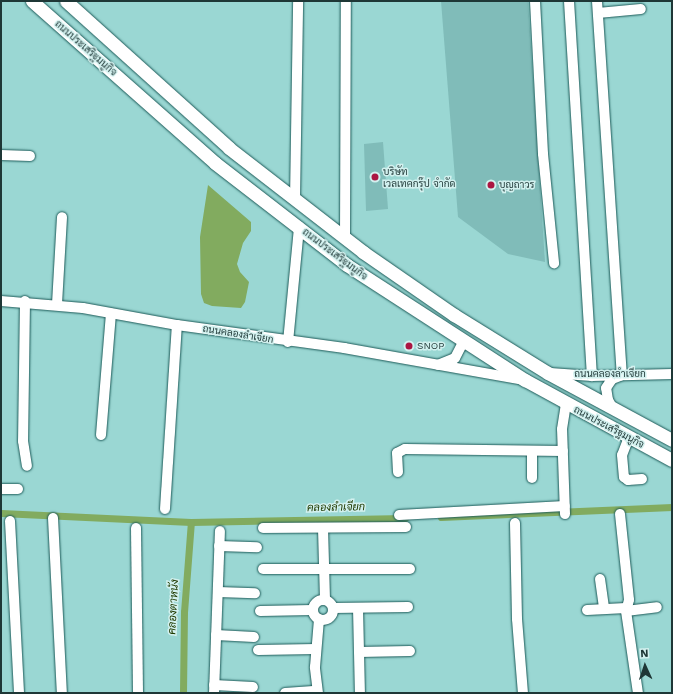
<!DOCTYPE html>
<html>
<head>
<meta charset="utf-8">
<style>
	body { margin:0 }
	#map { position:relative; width:673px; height:694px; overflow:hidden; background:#9ad7d3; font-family:"Work Sans",Sarabun,sans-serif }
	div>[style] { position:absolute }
	.water>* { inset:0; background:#82ab5f }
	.canal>* { height:7px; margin:-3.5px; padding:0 3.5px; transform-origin:3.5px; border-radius:3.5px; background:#82ab5f }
	.building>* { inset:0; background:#80bcb9 }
	.roads { filter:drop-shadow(0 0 1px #1c5a58) drop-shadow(0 0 1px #1c5a58) }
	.minor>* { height:10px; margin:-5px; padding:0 5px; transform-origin:5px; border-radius:5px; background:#fff }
	.minor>.ring { margin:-5px; padding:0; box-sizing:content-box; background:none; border:10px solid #fff; border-radius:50% }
	.major>* { height:13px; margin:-6.5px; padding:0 6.5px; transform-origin:6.5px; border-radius:6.5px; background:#fff }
	.dots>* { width:11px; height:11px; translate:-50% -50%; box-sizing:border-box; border:2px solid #d3f1ef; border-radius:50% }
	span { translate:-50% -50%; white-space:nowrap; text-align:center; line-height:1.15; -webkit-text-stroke:3px #d3f1ef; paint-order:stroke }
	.street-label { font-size:10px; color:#1e3736 }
	.poi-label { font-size:10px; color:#1e3736 }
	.left { translate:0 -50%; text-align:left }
	.water-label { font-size:11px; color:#213b02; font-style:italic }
	.frame { position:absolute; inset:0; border:2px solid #1e3736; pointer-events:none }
	.north { position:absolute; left:625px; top:646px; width:40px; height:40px; -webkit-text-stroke:3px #d3f1ef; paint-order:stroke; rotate:357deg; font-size:11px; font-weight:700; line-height:16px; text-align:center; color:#1e3736 }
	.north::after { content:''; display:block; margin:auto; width:14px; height:18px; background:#1e3736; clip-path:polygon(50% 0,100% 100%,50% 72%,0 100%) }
</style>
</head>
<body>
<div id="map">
	<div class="water">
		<i style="clip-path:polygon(208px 185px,251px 222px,251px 231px,243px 243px,237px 264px,240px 272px,249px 282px,245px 302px,241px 308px,212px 306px,204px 303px,201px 294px,200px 237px)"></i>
	</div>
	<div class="canal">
		<i style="left:1px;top:513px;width:190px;rotate:2.7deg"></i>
		<i style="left:191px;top:522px;width:214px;rotate:-1.1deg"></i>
		<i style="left:441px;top:517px;width:231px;rotate:-2.5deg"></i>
		<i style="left:183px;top:693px;width:81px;rotate:-89.3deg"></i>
		<i style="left:184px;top:612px;width:90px;rotate:-85.6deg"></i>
	</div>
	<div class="building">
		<i style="clip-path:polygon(441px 1px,528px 1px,545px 262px,508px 254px,458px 217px)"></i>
		<i style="clip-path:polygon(383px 142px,388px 209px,366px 211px,364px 144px)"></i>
	</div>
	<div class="roads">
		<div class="minor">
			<i style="left:535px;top:1px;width:153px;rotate:87deg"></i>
			<i style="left:543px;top:154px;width:110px;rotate:84.2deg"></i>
			<i style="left:569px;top:1px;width:376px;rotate:86.5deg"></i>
			<i style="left:597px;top:1px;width:375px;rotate:86.2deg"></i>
			<i style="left:598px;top:13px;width:43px;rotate:-5.3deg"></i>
			<i style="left:1px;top:155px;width:29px;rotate:2deg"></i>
			<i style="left:295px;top:200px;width:199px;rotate:-89.1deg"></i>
			<i style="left:345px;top:239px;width:238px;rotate:-89.8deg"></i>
			<i style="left:1px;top:301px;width:82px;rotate:4.9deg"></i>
			<i style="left:83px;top:308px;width:96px;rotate:10.3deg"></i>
			<i style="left:177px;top:325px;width:169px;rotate:7.8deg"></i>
			<i style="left:344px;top:348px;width:182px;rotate:10.1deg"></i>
			<i style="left:25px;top:301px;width:140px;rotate:90.8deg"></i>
			<i style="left:23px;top:441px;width:25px;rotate:81deg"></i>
			<i style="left:57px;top:304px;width:87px;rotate:-86.7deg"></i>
			<i style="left:288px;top:342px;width:116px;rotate:-84.5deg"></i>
			<i style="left:438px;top:365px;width:18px;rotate:-22deg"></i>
			<i style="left:455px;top:358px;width:18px;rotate:-63deg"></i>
			<i style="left:550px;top:373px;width:42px;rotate:4.1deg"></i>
			<i style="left:592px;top:376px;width:80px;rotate:-1.4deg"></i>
			<i style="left:613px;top:409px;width:10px;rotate:-119deg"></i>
			<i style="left:608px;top:400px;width:12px;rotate:-99deg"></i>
			<i style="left:606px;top:388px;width:11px;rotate:-56deg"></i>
			<i style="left:612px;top:379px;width:9px;rotate:-21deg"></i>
			<i style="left:101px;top:435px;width:122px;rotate:-85.3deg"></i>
			<i style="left:629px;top:437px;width:19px;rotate:111deg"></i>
			<i style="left:622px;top:455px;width:22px;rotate:85deg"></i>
			<i style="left:624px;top:477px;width:5px;rotate:37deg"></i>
			<i style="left:628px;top:480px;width:14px;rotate:-4deg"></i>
			<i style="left:398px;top:472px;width:19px;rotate:-93deg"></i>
			<i style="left:397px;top:453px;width:9px;rotate:-27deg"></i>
			<i style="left:405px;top:449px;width:158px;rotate:0.7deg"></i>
			<i style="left:532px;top:478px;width:26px;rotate:-90deg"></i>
			<i style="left:1px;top:489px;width:17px"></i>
			<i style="left:165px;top:509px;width:184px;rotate:-86.3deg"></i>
			<i style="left:565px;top:514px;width:85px;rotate:-92deg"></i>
			<i style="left:562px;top:429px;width:25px;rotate:-81deg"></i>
			<i style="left:620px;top:514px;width:86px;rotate:84deg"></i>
			<i style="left:629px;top:600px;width:11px;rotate:105deg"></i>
			<i style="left:626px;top:611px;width:83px;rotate:81.7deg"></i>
			<i style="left:399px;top:515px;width:166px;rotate:-3.1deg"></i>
			<i style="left:53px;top:518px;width:175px;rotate:87.1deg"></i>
			<i style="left:10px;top:521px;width:172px;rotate:87deg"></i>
			<i style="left:515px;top:523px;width:96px;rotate:88.8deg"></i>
			<i style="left:517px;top:619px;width:74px;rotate:85.4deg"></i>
			<i style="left:136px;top:528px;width:165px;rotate:89.3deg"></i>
			<i style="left:263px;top:528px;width:143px;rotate:-0.4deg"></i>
			<i style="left:323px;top:528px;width:72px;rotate:88.4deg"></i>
			<i style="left:219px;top:546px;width:38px;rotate:2deg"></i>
			<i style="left:263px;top:569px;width:147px"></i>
			<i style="left:600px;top:579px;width:30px;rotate:82deg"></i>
			<i style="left:218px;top:592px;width:37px;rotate:2deg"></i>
			<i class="ring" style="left:313px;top:600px;width:10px;height:10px"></i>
			<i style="left:333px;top:608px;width:75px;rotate:-0.8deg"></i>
			<i style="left:358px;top:608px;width:85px;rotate:88.7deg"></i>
			<i style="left:587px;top:610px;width:39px;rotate:-3deg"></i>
			<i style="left:260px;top:611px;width:53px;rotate:-1.1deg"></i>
			<i style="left:626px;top:611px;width:31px;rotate:-7deg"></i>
			<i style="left:216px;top:635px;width:38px;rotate:3deg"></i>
			<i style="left:258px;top:650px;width:58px;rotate:-1deg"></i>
			<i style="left:359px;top:652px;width:51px;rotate:-1.1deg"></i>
			<i style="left:214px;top:685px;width:39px;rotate:3deg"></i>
			<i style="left:214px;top:693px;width:162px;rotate:-87.9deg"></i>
			<i style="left:285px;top:693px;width:32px;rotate:-4deg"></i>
			<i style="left:318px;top:693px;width:26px;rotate:-97deg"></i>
			<i style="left:315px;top:667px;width:48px;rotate:-85.2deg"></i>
		</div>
		<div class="major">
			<i style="left:32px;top:1px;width:244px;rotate:41.5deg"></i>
			<i style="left:215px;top:163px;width:167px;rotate:37.7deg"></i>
			<i style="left:347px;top:265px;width:212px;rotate:32.9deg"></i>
			<i style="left:525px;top:380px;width:167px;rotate:28.6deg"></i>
			<i style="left:66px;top:1px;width:219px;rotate:42deg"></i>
			<i style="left:229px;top:148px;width:170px;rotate:37.8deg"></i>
			<i style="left:363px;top:252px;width:111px;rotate:34.7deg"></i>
			<i style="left:454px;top:315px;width:110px;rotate:31.7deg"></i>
			<i style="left:548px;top:373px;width:141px;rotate:28.4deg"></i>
		</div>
	</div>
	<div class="dots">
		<i style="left:375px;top:177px;background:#ab1642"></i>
		<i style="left:491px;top:185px;background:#ab1642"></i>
		<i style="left:409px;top:346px;background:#ab1642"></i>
	</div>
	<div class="street-label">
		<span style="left:86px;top:48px;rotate:41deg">ถนนประเสริฐมนูกิจ</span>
		<span style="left:335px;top:254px;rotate:37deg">ถนนประเสริฐมนูกิจ</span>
		<span style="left:238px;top:334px;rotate:9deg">ถนนคลองลำเจียก</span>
		<span style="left:610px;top:374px">ถนนคลองลำเจียก</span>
		<span style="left:609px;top:427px;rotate:28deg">ถนนประเสริฐมนูกิจ</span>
	</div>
	<div class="poi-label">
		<span class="left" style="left:383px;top:177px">บริษัท<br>เวลเทคกรุ๊ป จำกัด</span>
		<span class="left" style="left:499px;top:185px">บุญถาวร</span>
		<span class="left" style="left:417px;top:346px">SNOP</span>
	</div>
	<div class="water-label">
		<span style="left:336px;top:508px;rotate:-1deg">คลองลำเจียก</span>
		<span style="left:174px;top:607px;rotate:-87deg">คลองตาหนัง</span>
	</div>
	<div class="frame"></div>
	<div class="north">N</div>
</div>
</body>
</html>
